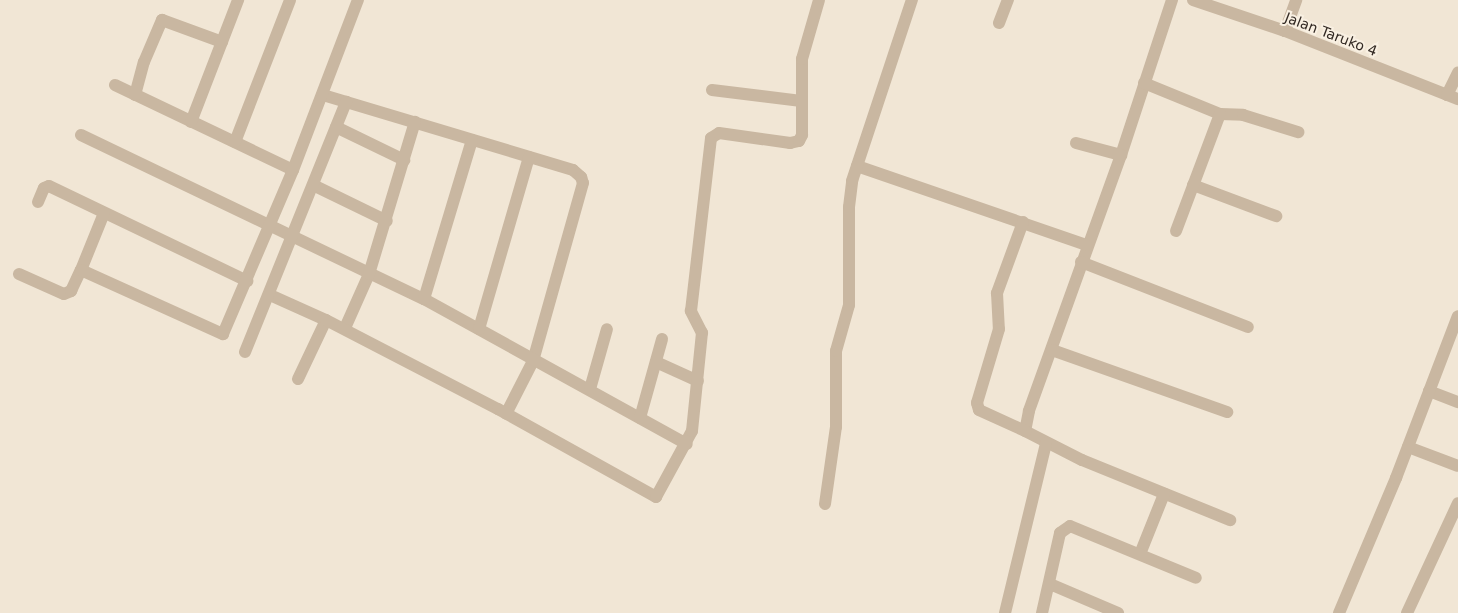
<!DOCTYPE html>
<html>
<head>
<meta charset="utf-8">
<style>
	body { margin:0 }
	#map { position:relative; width:1458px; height:613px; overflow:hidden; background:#f1e6d5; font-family:"DejaVu Sans",sans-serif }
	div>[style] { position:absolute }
	.minor>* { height:12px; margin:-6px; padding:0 6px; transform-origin:6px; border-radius:6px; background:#c9b7a1 }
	span { translate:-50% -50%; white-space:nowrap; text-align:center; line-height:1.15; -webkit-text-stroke:4px #f9f0e2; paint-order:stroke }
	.street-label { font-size:14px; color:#332a24 }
</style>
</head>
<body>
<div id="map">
	<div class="minor">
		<i style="left:1172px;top:0;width:163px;rotate:108.2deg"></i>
		<i style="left:1121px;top:155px;width:272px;rotate:109.8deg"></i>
		<i style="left:1029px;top:411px;width:20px;rotate:101deg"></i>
		<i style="left:1025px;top:431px;width:64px;rotate:27deg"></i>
		<i style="left:1082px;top:460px;width:160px;rotate:22.1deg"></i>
		<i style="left:1193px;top:0;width:97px;rotate:18.6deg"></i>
		<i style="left:1285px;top:31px;width:186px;rotate:21.5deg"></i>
		<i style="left:999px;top:23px;width:25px;rotate:-69deg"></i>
		<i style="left:1285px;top:31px;width:33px;rotate:-70deg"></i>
		<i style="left:1144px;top:83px;width:82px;rotate:22.2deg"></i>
		<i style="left:1220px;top:114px;width:23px;rotate:2deg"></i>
		<i style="left:1243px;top:115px;width:58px;rotate:17.2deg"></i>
		<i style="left:115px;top:85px;width:197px;rotate:25.5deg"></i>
		<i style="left:712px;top:90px;width:90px;rotate:7deg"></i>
		<i style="left:135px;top:95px;width:34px;rotate:-75deg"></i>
		<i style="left:144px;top:62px;width:46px;rotate:-66.8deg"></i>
		<i style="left:162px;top:20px;width:64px;rotate:20.1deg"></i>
		<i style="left:323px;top:95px;width:261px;rotate:16.7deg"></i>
		<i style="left:573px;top:170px;width:11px;rotate:41deg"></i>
		<i style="left:581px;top:177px;width:6px;rotate:72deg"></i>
		<i style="left:583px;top:183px;width:185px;rotate:105.7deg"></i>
		<i style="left:533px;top:361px;width:59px;rotate:117deg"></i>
		<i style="left:1447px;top:95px;width:25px;rotate:-64deg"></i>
		<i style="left:191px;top:122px;width:131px;rotate:-68.9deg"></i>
		<i style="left:336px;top:127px;width:76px;rotate:25.9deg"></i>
		<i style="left:81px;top:135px;width:380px;rotate:25.6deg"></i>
		<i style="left:424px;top:299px;width:300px;rotate:28.9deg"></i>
		<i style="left:235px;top:142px;width:152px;rotate:-68.8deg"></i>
		<i style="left:1076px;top:143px;width:47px;rotate:14.9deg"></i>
		<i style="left:857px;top:166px;width:243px;rotate:19deg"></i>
		<i style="left:313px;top:185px;width:82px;rotate:25.9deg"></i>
		<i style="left:1193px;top:185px;width:89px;rotate:20.5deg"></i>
		<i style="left:38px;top:202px;width:15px;rotate:-67deg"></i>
		<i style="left:44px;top:188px;width:5px;rotate:-22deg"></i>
		<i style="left:49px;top:186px;width:220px;rotate:25.6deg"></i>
		<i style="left:1023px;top:222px;width:76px;rotate:110.1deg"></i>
		<i style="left:997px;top:293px;width:36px;rotate:87deg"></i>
		<i style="left:999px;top:329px;width:77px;rotate:106.6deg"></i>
		<i style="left:977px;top:403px;width:7px;rotate:74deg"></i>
		<i style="left:979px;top:410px;width:51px;rotate:24.5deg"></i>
		<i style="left:1176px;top:231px;width:125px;rotate:-69.4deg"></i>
		<i style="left:1081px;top:262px;width:179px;rotate:21.3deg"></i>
		<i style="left:81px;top:270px;width:61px;rotate:-68deg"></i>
		<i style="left:19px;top:274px;width:49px;rotate:24deg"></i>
		<i style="left:64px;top:294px;width:8px;rotate:-23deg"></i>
		<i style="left:71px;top:291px;width:23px;rotate:-65deg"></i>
		<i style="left:81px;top:270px;width:156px;rotate:24.3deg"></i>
		<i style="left:223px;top:334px;width:178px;rotate:-66.9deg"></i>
		<i style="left:293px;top:170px;width:182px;rotate:-69.1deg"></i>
		<i style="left:270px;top:295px;width:61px;rotate:24.1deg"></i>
		<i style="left:424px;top:299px;width:166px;rotate:-73.2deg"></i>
		<i style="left:345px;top:328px;width:59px;rotate:-66deg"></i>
		<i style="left:369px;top:274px;width:159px;rotate:-73.2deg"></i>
		<i style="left:479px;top:329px;width:179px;rotate:-73.8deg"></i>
		<i style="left:1052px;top:350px;width:186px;rotate:19.5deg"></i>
		<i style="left:245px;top:352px;width:270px;rotate:-68deg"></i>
		<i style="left:656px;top:362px;width:46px;rotate:24.3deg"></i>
		<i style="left:298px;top:379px;width:65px;rotate:-64.6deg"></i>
		<i style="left:326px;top:320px;width:194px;rotate:27.4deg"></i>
		<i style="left:498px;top:409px;width:181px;rotate:29.1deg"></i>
		<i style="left:656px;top:497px;width:75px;rotate:-61.4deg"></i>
		<i style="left:692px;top:431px;width:99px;rotate:-84.2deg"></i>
		<i style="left:702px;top:333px;width:25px;rotate:-117deg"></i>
		<i style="left:691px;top:311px;width:174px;rotate:-83.4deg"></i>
		<i style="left:711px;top:138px;width:9px;rotate:-32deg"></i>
		<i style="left:719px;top:133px;width:72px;rotate:8deg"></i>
		<i style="left:790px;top:143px;width:9px;rotate:-13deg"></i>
		<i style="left:799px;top:141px;width:7px;rotate:-63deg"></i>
		<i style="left:802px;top:135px;width:76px;rotate:-90deg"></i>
		<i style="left:802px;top:59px;width:61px;rotate:-73.9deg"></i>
		<i style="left:590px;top:389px;width:62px;rotate:-74.2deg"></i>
		<i style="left:1429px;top:391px;width:31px;rotate:21deg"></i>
		<i style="left:640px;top:418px;width:82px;rotate:-74.4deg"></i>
		<i style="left:1408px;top:447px;width:53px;rotate:20.8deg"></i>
		<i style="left:825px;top:504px;width:78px;rotate:-81.9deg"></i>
		<i style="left:836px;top:427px;width:76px;rotate:-90deg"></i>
		<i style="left:836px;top:351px;width:48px;rotate:-74.2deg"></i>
		<i style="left:849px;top:305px;width:98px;rotate:-90deg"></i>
		<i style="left:849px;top:207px;width:26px;rotate:-83deg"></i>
		<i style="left:852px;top:181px;width:191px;rotate:-71.7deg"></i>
		<i style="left:1140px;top:554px;width:65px;rotate:-68.2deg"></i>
		<i style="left:1050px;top:584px;width:74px;rotate:23.1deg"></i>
		<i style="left:1005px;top:613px;width:174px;rotate:-76.4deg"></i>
		<i style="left:1042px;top:613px;width:82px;rotate:-77.3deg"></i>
		<i style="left:1060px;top:533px;width:12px;rotate:-35deg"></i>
		<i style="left:1070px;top:526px;width:136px;rotate:22.4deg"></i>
		<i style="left:1339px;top:613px;width:147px;rotate:-67.1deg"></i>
		<i style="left:1396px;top:478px;width:173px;rotate:-69.1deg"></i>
		<i style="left:1407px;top:613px;width:121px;rotate:-65.1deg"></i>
	</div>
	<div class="street-label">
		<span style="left:1331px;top:34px;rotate:21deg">Jalan Taruko 4</span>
	</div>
</div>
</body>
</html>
